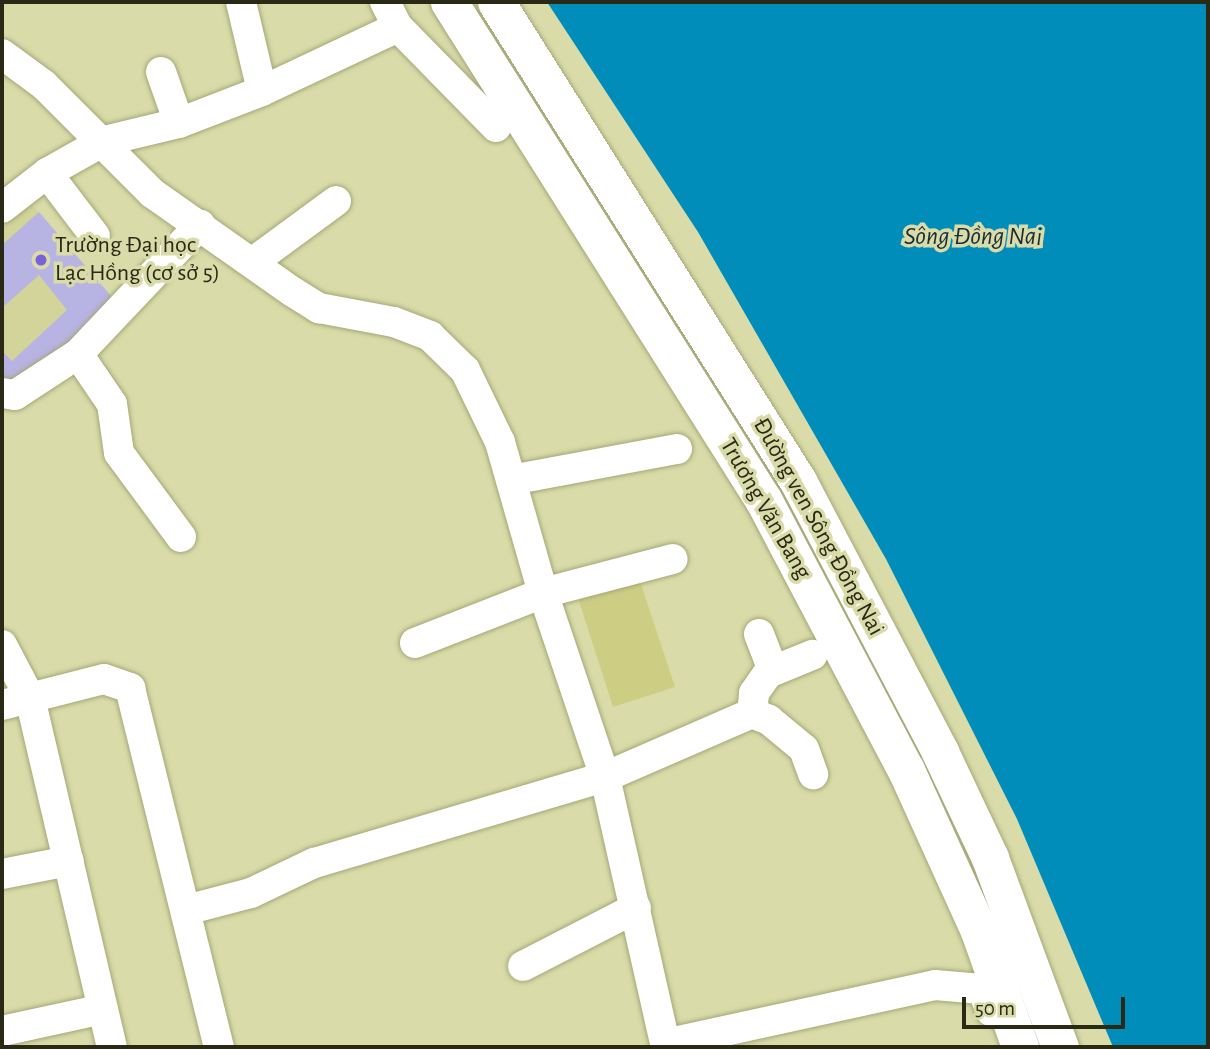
<!DOCTYPE html>
<html>
<head>
<meta charset="utf-8">
<style>
	body { margin:0 }
	#map { position:relative; width:1210px; height:1049px; overflow:hidden; background:#d9dba9; font-family:"Alegreya Sans",sans-serif }
	div>[style] { position:absolute }
	.built>* { inset:0; background:#d2d49a }
	.green>* { inset:0; background:#cdce84 }
	.water>* { inset:0; background:#008db9 }
	.building>* { inset:0; background:#b7b3e2 }
	.roads { filter:drop-shadow(0 0 2px #a6a777) drop-shadow(0 0 2px #a6a777) }
	.minor>* { height:30px; margin:-15px; padding:0 15px; transform-origin:15px; border-radius:15px; background:#fff }
	.major>* { height:37px; margin:-18.5px; padding:0 18.5px; transform-origin:18.5px; border-radius:18.5px; background:#fff }
	.dots>* { width:19px; height:19px; translate:-50% -50%; box-sizing:border-box; border:4px solid #d9dba9; border-radius:50% }
	span { translate:-50% -50%; white-space:nowrap; text-align:center; line-height:1.15; -webkit-text-stroke:7px #d9dba9; paint-order:stroke }
	.poi-label { font-size:24px; color:#292916 }
	.left { translate:0 -50%; text-align:left }
	.street-label { font-size:24px; color:#292916 }
	.water-label { font-size:26px; color:#1b2e37; font-style:italic }
	.frame { position:absolute; inset:0; border:4px solid #292916; pointer-events:none }
	.scale { position:absolute; left:962px; top:997px; width:163px; height:32px; box-sizing:border-box; border:4px solid #292916; border-top:0; padding-left:9px; font-size:21px; line-height:24px; white-space:nowrap; color:#292916; -webkit-text-stroke:5px #d9dba9; paint-order:stroke }
</style>
</head>
<body>
<div id="map">
	<div class="built">
		<i style="clip-path:polygon(27px 199px,117px 303px,2px 386px,2px 217px)"></i>
	</div>
	<div class="green">
		<i style="clip-path:polygon(639px 578px,675px 687px,613px 707px,578px 598px)"></i>
	</div>
	<div class="water">
		<i style="clip-path:polygon(547px 2px,1208px 2px,1208px 1047px,1113px 1047px,1017px 819px,886px 559px,698px 232px)"></i>
	</div>
	<div class="building">
		<i style="clip-path:polygon(39px 212px,117px 303px,72px 348px,2px 386px,2px 351px,12px 361px,67px 310px,39px 275px,2px 308px,2px 245px)"></i>
	</div>
	<div class="roads">
		<div class="minor">
			<i style="left:241px;top:2px;width:91px;rotate:76.7deg"></i>
			<i style="left:385px;top:2px;width:28px;rotate:63deg"></i>
			<i style="left:398px;top:27px;width:140px;rotate:45.6deg"></i>
			<i style="left:2px;top:54px;width:52px;rotate:36.4deg"></i>
			<i style="left:44px;top:85px;width:153px;rotate:45deg"></i>
			<i style="left:152px;top:193px;width:172px;rotate:35.1deg"></i>
			<i style="left:293px;top:292px;width:31px;rotate:32deg"></i>
			<i style="left:319px;top:308px;width:76px;rotate:10.6deg"></i>
			<i style="left:394px;top:322px;width:39px;rotate:21deg"></i>
			<i style="left:430px;top:336px;width:49px;rotate:44.2deg"></i>
			<i style="left:465px;top:370px;width:80px;rotate:64.1deg"></i>
			<i style="left:500px;top:442px;width:157px;rotate:74.1deg"></i>
			<i style="left:543px;top:593px;width:194px;rotate:71.4deg"></i>
			<i style="left:605px;top:777px;width:277px;rotate:77.3deg"></i>
			<i style="left:161px;top:72px;width:54px;rotate:70.6deg"></i>
			<i style="left:47px;top:173px;width:79px;rotate:52.7deg"></i>
			<i style="left:2px;top:208px;width:57px;rotate:-37.9deg"></i>
			<i style="left:47px;top:173px;width:65px;rotate:-29.3deg"></i>
			<i style="left:104px;top:141px;width:77px;rotate:-13.5deg"></i>
			<i style="left:179px;top:123px;width:89px;rotate:-21.1deg"></i>
			<i style="left:262px;top:91px;width:150px;rotate:-25.2deg"></i>
			<i style="left:253px;top:262px;width:103px;rotate:-36.3deg"></i>
			<i style="left:2px;top:393px;width:13px;rotate:9deg"></i>
			<i style="left:15px;top:395px;width:75px;rotate:-33.1deg"></i>
			<i style="left:511px;top:480px;width:169px;rotate:-10.6deg"></i>
			<i style="left:181px;top:537px;width:104px;rotate:-126.4deg"></i>
			<i style="left:119px;top:453px;width:49px;rotate:-98.1deg"></i>
			<i style="left:112px;top:404px;width:60px;rotate:-124.2deg"></i>
			<i style="left:78px;top:354px;width:178px;rotate:-46.6deg"></i>
			<i style="left:759px;top:634px;width:39px;rotate:69deg"></i>
			<i style="left:415px;top:643px;width:137px;rotate:-21.3deg"></i>
			<i style="left:543px;top:593px;width:134px;rotate:-14.7deg"></i>
			<i style="left:2px;top:645px;width:60px;rotate:62.2deg"></i>
			<i style="left:30px;top:698px;width:359px;rotate:76.8deg"></i>
			<i style="left:2px;top:705px;width:105px;rotate:-14.3deg"></i>
			<i style="left:104px;top:679px;width:28px;rotate:19deg"></i>
			<i style="left:130px;top:688px;width:370px;rotate:76.1deg"></i>
			<i style="left:752px;top:713px;width:20px;rotate:-84deg"></i>
			<i style="left:754px;top:693px;width:24px;rotate:-55deg"></i>
			<i style="left:768px;top:673px;width:48px;rotate:-22.2deg"></i>
			<i style="left:2px;top:874px;width:68px;rotate:-11deg"></i>
			<i style="left:186px;top:910px;width:67px;rotate:-14.7deg"></i>
			<i style="left:251px;top:893px;width:70px;rotate:-25.5deg"></i>
			<i style="left:314px;top:863px;width:303px;rotate:-16.5deg"></i>
			<i style="left:605px;top:777px;width:160px;rotate:-23.5deg"></i>
			<i style="left:752px;top:713px;width:18px;rotate:22deg"></i>
			<i style="left:769px;top:720px;width:45px;rotate:39.6deg"></i>
			<i style="left:804px;top:749px;width:27px;rotate:70deg"></i>
			<i style="left:523px;top:966px;width:127px;rotate:-27.2deg"></i>
			<i style="left:2px;top:1031px;width:103px;rotate:-12.3deg"></i>
			<i style="left:665px;top:1044px;width:276px;rotate:-12.3deg"></i>
			<i style="left:935px;top:985px;width:47px;rotate:4.9deg"></i>
			<i style="left:982px;top:989px;width:24px;rotate:68deg"></i>
		</div>
		<div class="major">
			<i style="left:449px;top:2px;width:590px;rotate:57.74deg"></i>
			<i style="left:764px;top:501px;width:304px;rotate:62.2deg"></i>
			<i style="left:906px;top:770px;width:177px;rotate:65.6deg"></i>
			<i style="left:979px;top:931px;width:123px;rotate:70.5deg"></i>
			<i style="left:496px;top:2px;width:566px;rotate:57.77deg"></i>
			<i style="left:798px;top:481px;width:306px;rotate:62.3deg"></i>
			<i style="left:940px;top:752px;width:117px;rotate:64.7deg"></i>
			<i style="left:990px;top:858px;width:202px;rotate:69.7deg"></i>
		</div>
	</div>
	<div class="dots">
		<i style="left:41px;top:260px;background:#7a60db"></i>
	</div>
	<div class="poi-label">
		<span class="left" style="left:55px;top:260px">Trường Đại học<br>Lạc Hồng (cơ sở 5)</span>
	</div>
	<div class="street-label">
		<span style="left:765px;top:509px;rotate:60deg">Trương Văn Bang</span>
		<span style="left:818px;top:527px;rotate:61deg">Đường ven Sông Đồng Nai</span>
	</div>
	<div class="water-label">
		<span style="left:973px;top:237px">Sông Đồng Nai</span>
	</div>
	<div class="frame"></div>
	<div class="scale">50 m</div>
</div>
</body>
</html>
